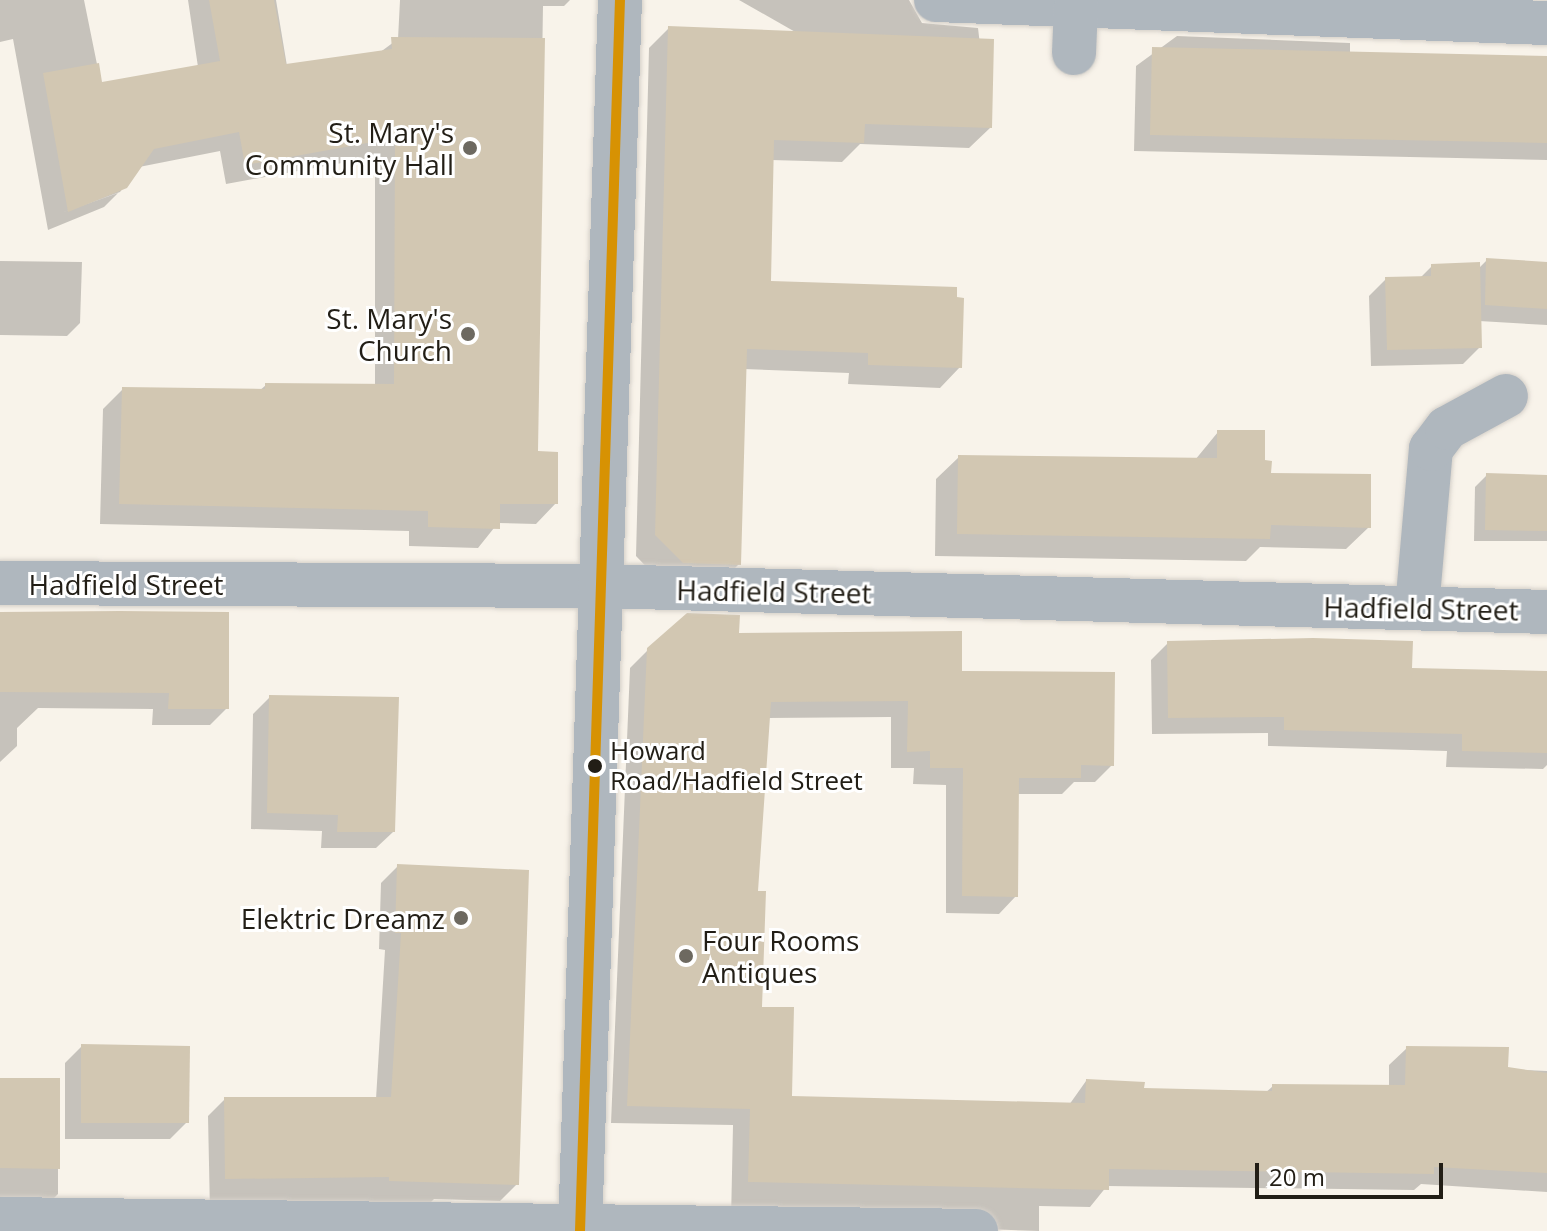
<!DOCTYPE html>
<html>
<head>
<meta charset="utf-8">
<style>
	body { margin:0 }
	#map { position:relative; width:1547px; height:1231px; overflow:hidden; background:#f8f3ea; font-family:"Open Sans",sans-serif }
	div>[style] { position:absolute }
	.shadow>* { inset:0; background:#0003 }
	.building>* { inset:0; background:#d2c7b2 }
	.roads { filter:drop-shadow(0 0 2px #d5d0c9) drop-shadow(0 0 2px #d5d0c9) }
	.minor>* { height:44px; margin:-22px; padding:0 22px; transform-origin:22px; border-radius:22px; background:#afb7be }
	.bus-1>* { height:10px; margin:-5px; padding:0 5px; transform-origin:5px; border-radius:5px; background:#d79203 }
	.dots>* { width:22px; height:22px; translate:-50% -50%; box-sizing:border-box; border:4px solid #fff; border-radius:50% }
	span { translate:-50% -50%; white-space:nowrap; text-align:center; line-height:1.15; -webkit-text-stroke:6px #fff; paint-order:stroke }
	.bus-label { font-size:26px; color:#221e16 }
	.left { translate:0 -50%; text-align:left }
	.poi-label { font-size:28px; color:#221e16 }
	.right { translate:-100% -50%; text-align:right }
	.street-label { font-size:28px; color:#221e16 }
	.scale { position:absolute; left:1255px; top:1163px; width:188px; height:36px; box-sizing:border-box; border:4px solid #221e16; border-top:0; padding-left:10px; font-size:24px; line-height:28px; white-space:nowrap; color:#221e16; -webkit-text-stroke:6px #fff; paint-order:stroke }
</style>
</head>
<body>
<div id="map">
	<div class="shadow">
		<i style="clip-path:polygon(0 0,84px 0,101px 84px,198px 67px,188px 0,276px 0,287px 66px,379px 53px,398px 39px,400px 0,570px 0,564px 6px,543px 6px,536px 453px,556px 503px,536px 524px,498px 523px,478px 548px,409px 546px,409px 531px,100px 524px,103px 409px,123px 389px,259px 391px,266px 385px,375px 385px,375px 157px,226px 184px,220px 151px,139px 167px,120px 192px,58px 214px,118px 193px,104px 207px,48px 230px,13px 39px,0 42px)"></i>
		<i style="clip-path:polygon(739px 0,909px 0,922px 23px,978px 28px,990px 128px,969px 148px,860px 144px,842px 162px,771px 160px,768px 283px,960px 367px,940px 388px,848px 384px,849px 373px,744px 369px,739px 564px,719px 584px,662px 583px,636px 556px,649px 48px,669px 28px,797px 33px)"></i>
		<i style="clip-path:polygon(1177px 36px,1350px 43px,1350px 54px,1547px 58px,1547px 160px,1134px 151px,1136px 66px)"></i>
		<i style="clip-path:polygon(1487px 260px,1547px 264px,1547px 325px,1479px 321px,1480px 347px,1463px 364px,1371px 366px,1369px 296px,1386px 279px,1419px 279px,1432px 266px,1478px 269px)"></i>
		<i style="clip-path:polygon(0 261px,82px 262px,80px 323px,67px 336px,0 335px)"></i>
		<i style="clip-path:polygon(1218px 432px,1269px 475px,1369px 527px,1346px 549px,1260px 547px,1246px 561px,935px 556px,936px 479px,959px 457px,1195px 460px)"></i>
		<i style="clip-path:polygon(1487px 475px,1547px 477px,1547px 541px,1474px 541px,1475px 487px)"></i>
		<i style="clip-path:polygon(0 613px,227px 708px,210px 725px,152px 725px,153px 709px,38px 708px,17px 728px,17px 746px,0 762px)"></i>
		<i style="clip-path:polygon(737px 635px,960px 673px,1112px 765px,1095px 782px,1074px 782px,1062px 794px,1017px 794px,1016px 896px,999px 914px,946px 913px,946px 785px,913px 784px,914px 768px,891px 768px,891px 717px,768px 718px,756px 893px,760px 1009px,789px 1098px,1069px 1105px,1086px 1081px,1142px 1090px,1265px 1093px,1273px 1086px,1389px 1087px,1389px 1065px,1407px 1048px,1506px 1069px,1547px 1071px,1547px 1192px,1421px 1184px,1414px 1190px,1107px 1186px,1090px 1207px,1039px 1206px,1039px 1231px,731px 1220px,733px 1125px,611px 1123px,630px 668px,648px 650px)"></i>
		<i style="clip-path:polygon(1168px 643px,1410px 670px,1547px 673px,1547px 765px,1543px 769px,1446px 767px,1447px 751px,1268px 746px,1268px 733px,1152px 734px,1151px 660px)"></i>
		<i style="clip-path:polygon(270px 697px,393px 832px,376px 848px,321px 848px,322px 831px,251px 829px,253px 714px)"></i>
		<i style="clip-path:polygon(398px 866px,517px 1184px,500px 1201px,434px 1199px,418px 1215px,210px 1213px,208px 1116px,225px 1099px,376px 1099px,385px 950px,379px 949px,381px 883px)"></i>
		<i style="clip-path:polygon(82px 1046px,187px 1122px,170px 1139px,65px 1139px,65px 1063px)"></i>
		<i style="clip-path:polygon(0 1080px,58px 1080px,58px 1194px,37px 1215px,0 1217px)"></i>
	</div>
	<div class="building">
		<i style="clip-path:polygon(209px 0,274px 0,286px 64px,392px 49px,391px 37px,545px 38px,538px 451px,558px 452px,558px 504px,500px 504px,500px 529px,428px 527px,428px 511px,119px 504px,122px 387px,265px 389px,265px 383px,394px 384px,395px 138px,245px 165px,239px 132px,154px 149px,127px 188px,68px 212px,43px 73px,99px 63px,102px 82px,220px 61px)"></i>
		<i style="clip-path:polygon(668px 26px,994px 39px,992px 128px,865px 124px,864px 143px,774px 140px,771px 281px,957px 287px,957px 297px,964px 298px,962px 368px,868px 365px,868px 353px,747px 349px,741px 565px,683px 563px,655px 535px)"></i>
		<i style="clip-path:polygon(1152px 47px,1547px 56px,1547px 143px,1150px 135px)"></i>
		<i style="clip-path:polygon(1486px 258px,1547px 262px,1547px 309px,1485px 305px)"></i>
		<i style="clip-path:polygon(1480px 262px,1482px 348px,1387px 350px,1385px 277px,1431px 276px,1431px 264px)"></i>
		<i style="clip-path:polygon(1217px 430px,1265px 430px,1265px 460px,1272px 461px,1271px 473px,1371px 474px,1371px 528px,1271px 525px,1270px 539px,957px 534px,958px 455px,1217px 458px)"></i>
		<i style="clip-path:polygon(1486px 473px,1547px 475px,1547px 531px,1485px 530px)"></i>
		<i style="clip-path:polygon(120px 611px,229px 612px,229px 709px,168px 709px,169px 693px,0 692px,0 612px)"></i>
		<i style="clip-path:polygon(687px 613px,740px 615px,739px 633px,962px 631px,962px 671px,1115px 672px,1114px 766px,1081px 765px,1081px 778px,1019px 778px,1018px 897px,962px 896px,963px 768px,930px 768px,930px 751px,907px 752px,908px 701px,771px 702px,758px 891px,766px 891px,762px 1007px,794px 1007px,792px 1096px,1085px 1103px,1086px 1079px,1145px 1082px,1144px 1088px,1272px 1091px,1272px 1084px,1405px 1085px,1406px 1046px,1509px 1047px,1508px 1067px,1547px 1073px,1547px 1173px,1434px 1167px,1434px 1174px,1109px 1169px,1109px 1190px,748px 1182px,750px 1109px,627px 1106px,647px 648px)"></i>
		<i style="clip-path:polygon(1313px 638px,1413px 641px,1412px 668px,1547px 671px,1547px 753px,1462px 751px,1462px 734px,1284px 730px,1284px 717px,1168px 718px,1167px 641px)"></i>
		<i style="clip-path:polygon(269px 695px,399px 697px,395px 832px,337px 832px,338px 815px,267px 813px)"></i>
		<i style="clip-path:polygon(397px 864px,529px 870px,519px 1185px,389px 1181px,389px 1177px,225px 1179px,224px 1097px,391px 1097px,401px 933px,395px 933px)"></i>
		<i style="clip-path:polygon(81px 1044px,190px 1046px,189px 1123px,81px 1123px)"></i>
		<i style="clip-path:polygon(0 1078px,60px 1078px,60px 1169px,0 1168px)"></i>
	</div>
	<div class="roads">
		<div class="minor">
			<i style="left:936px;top:0;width:611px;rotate:2.16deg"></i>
			<i style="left:1074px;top:53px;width:48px;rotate:-87.6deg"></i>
			<i style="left:0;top:583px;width:600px;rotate:0.29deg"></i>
			<i style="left:600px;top:586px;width:947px;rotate:1.57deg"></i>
			<i style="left:1417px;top:608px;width:160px;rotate:-85deg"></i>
			<i style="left:1431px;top:449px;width:26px;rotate:-53deg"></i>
			<i style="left:1447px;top:428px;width:67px;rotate:-28.5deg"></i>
			<i style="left:0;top:1219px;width:976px;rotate:0.7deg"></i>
			<i style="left:580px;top:1231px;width:1232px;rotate:-88.14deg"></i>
		</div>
	</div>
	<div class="bus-1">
		<i style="left:580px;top:1231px;width:1232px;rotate:-88.14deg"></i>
	</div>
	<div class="dots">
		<i style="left:470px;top:148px;background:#6d6960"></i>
		<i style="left:468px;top:334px;background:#6d6960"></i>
		<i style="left:595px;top:766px;background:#221e16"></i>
		<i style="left:461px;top:918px;background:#6d6960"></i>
		<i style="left:686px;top:956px;background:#6d6960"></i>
	</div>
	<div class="bus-label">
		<span class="left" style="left:610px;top:766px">Howard<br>Road/Hadfield Street</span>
	</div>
	<div class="poi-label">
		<span class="right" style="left:454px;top:148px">St. Mary's<br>Community Hall</span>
		<span class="right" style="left:452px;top:334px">St. Mary's<br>Church</span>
		<span class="right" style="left:445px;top:918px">Elektric Dreamz</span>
		<span class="left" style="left:702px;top:956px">Four Rooms<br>Antiques</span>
	</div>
	<div class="street-label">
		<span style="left:126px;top:584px">Hadfield Street</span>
		<span style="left:774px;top:591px;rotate:1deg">Hadfield Street</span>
		<span style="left:1421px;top:608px;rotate:1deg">Hadfield Street</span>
	</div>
	<div class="scale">20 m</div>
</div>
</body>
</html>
